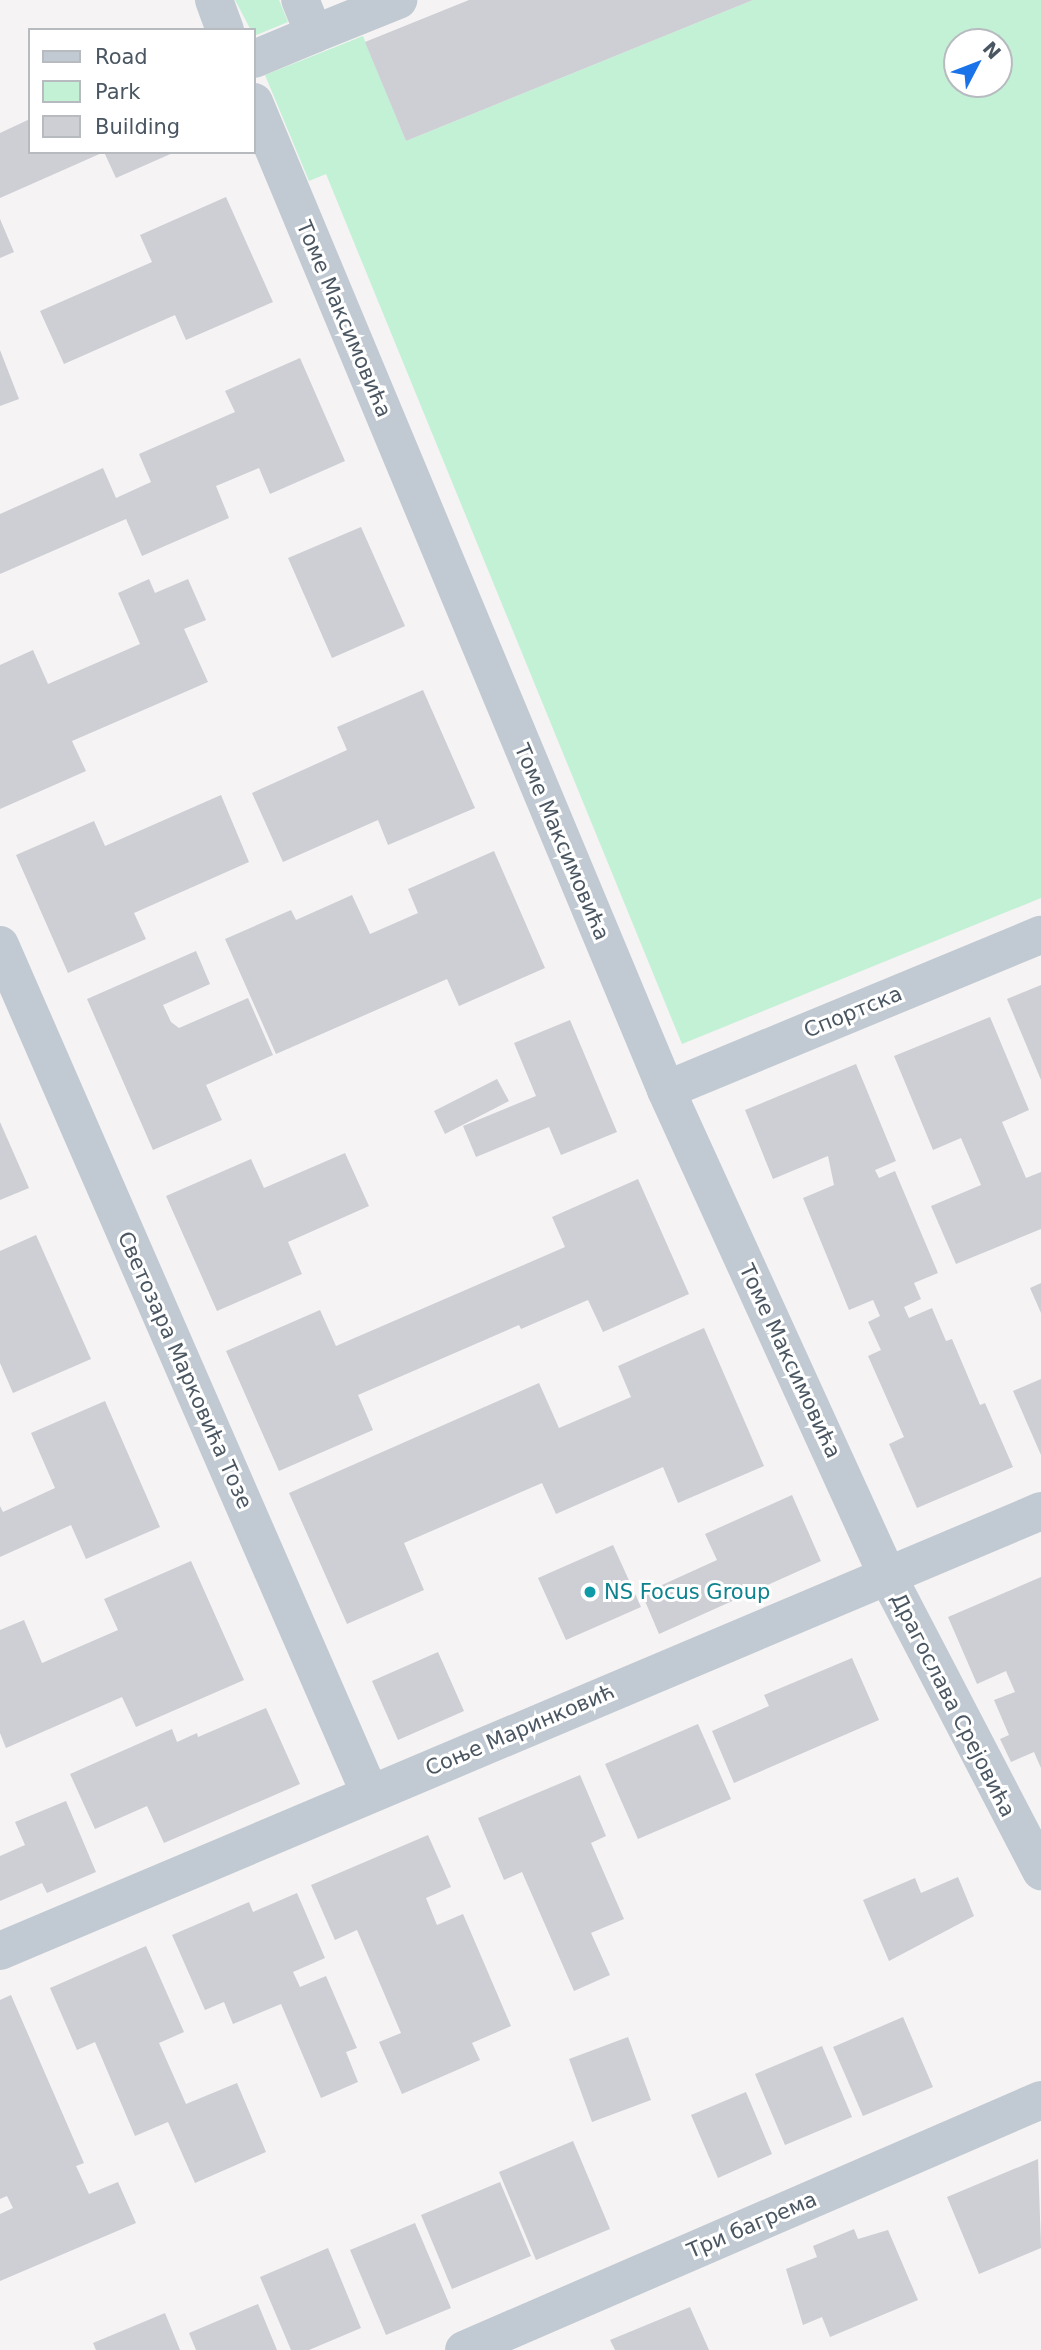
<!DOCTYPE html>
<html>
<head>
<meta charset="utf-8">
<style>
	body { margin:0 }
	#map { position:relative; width:1041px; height:2350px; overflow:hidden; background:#f5f3f3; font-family:"DejaVu Sans",sans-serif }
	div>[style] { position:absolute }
	.green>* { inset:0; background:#c3f1d5 }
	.building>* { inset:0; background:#cdcfd5 }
	.minor>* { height:38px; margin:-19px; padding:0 19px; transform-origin:19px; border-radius:19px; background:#c1cad2 }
	.dots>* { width:19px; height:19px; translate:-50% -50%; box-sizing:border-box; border:4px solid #fff; border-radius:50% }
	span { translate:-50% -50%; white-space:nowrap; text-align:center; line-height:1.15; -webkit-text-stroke:6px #fff; paint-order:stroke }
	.street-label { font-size:21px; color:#4a5661 }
	.culture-label { font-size:21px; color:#0d838f }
	.left { translate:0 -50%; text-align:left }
	.legend { position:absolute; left:28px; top:28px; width:228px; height:126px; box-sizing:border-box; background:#fff; border:2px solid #b7bbc0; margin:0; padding:9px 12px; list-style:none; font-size:21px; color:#4a5661 }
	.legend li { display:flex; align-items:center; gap:14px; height:35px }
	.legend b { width:35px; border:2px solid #b7bbc0 }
	.north { position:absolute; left:943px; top:28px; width:70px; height:70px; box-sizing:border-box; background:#fff; border:2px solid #b7bbc0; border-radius:50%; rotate:48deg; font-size:19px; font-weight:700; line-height:28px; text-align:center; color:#4a5661 }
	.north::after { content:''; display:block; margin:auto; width:24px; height:32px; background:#1a73e8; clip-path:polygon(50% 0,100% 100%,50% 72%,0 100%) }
</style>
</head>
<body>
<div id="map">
	<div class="green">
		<i style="clip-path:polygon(235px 0,279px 0,288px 22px,254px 36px)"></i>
		<i style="clip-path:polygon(evenodd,753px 0,1041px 0,1041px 898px,682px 1044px,326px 174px,309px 181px,265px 75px,363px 36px,406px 141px,753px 0,957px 42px,999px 42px,999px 84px,957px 84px,957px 42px)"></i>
	</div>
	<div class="building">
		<i style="clip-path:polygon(469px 0,753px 0,406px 141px,365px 42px)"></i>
		<i style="clip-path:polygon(30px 119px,30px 152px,175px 152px,116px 178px,104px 152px,0 198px,0 133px)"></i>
		<i style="clip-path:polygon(226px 197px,273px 302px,186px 340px,175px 315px,64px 364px,40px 311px,152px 262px,140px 235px)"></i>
		<i style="clip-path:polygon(0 219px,14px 252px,0 258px)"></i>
		<i style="clip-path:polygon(0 350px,19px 399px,0 406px)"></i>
		<i style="clip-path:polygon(300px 358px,345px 461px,270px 494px,259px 468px,216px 486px,229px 518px,142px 556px,126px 519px,0 574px,0 514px,103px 468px,116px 498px,151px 482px,139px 454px,235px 412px,225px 391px)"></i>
		<i style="clip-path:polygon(361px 527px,405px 626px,332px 658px,288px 558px)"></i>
		<i style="clip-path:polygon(149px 579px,155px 593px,188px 579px,206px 620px,184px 629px,208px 682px,72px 741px,86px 771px,0 809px,0 665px,33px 650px,48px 684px,140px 644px,118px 593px)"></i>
		<i style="clip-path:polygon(423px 690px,475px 808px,388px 845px,378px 820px,283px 862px,252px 793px,347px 750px,337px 727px)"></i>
		<i style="clip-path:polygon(221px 795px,249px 862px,134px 913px,146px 939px,68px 973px,16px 855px,94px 821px,105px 846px)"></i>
		<i style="clip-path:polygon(494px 851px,545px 968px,459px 1006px,447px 979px,276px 1054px,225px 939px,291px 910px,296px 920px,352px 895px,370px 934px,418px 913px,408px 889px)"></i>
		<i style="clip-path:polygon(196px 951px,210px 984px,163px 1005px,171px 1022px,179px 1028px,248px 998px,273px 1055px,206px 1085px,222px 1120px,153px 1150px,87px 999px)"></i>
		<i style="clip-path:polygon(1041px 985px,1041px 1080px,1007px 999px)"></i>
		<i style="clip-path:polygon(990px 1017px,1029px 1110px,1002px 1122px,1026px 1178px,1041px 1172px,1041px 1229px,956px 1264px,931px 1206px,981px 1185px,961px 1138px,933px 1150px,894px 1056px)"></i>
		<i style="clip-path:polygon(570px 1020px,617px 1132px,561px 1155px,549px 1127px,476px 1157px,463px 1126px,536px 1096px,514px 1043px)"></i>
		<i style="clip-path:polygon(856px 1064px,896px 1161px,875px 1170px,879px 1178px,895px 1171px,938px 1273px,914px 1283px,921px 1299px,904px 1307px,909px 1318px,932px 1308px,946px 1341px,952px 1339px,980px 1405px,985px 1403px,1013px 1467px,917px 1508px,889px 1444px,904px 1437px,868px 1356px,881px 1350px,868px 1322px,880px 1316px,873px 1300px,849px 1310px,803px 1198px,834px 1185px,828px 1156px,773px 1179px,745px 1110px)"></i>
		<i style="clip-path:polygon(497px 1079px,509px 1101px,445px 1134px,434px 1111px)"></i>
		<i style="clip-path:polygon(0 1122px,29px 1188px,0 1200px)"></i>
		<i style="clip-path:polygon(345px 1153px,369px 1206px,288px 1242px,302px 1274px,217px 1311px,166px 1196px,251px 1159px,264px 1188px)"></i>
		<i style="clip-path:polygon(638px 1179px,689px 1294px,603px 1332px,588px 1300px,521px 1329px,519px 1325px,358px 1395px,373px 1430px,279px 1471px,226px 1351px,320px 1310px,336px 1346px,565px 1247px,552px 1217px)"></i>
		<i style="clip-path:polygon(36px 1235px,91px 1359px,13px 1393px,0 1363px,0 1251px)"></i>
		<i style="clip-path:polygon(1041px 1283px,1041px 1313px,1030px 1288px)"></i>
		<i style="clip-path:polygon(704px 1328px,764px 1466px,678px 1503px,663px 1467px,556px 1514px,542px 1483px,404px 1543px,424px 1590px,347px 1624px,289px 1493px,539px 1383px,559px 1428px,631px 1397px,618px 1366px)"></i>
		<i style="clip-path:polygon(1041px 1379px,1041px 1455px,1013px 1391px)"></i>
		<i style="clip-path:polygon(105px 1401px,160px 1527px,86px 1559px,71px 1525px,0 1557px,0 1506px,3px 1512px,55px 1488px,31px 1433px)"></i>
		<i style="clip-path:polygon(792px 1495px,821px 1561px,659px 1634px,642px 1594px,717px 1560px,705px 1534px)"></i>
		<i style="clip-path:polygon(613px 1545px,641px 1607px,566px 1640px,538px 1578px)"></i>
		<i style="clip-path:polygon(191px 1561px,244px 1680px,136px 1727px,122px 1697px,6px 1748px,0 1733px,0 1630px,24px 1620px,42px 1663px,118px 1630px,104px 1599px)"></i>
		<i style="clip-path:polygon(1041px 1577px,1041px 1768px,1034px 1752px,1011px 1762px,1000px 1739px,1009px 1735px,994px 1700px,1015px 1692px,1006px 1671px,977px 1684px,948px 1617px)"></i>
		<i style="clip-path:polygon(438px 1652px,464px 1711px,398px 1740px,372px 1681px)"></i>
		<i style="clip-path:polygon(852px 1658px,879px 1720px,734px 1783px,712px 1731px,769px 1706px,764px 1695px)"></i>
		<i style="clip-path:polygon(266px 1708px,300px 1784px,164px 1843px,147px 1806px,95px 1829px,70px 1774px,172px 1729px,177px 1742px,197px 1733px,198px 1737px)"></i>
		<i style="clip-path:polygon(698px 1724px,731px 1799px,638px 1839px,605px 1764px)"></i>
		<i style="clip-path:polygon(580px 1775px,606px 1836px,591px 1843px,624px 1919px,591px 1933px,610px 1975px,574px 1991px,522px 1872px,504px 1880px,478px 1818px)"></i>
		<i style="clip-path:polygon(66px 1801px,96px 1872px,47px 1893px,42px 1883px,0 1901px,0 1856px,25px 1845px,15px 1822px)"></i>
		<i style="clip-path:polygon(428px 1835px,451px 1887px,426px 1898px,437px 1925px,463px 1914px,511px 2026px,472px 2043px,480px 2060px,402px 2094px,379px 2042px,401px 2033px,357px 1930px,335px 1940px,311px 1885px)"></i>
		<i style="clip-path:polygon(958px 1877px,974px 1916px,889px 1961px,863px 1900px,915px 1878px,921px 1893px)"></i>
		<i style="clip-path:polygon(297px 1893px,325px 1958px,293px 1972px,300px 1987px,326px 1976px,357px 2048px,346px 2052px,358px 2082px,321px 2098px,281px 2004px,233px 2024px,224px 2002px,205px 2010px,172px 1935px,249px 1902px,253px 1912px)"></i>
		<i style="clip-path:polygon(146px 1946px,184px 2032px,159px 2043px,186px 2104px,237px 2083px,266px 2152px,195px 2183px,168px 2122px,135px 2136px,95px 2042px,77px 2050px,50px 1988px)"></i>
		<i style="clip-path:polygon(11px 1995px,84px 2163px,76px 2166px,89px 2194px,118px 2182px,136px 2223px,0 2281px,0 2214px,13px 2208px,7px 2196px,0 2199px,0 2000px)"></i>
		<i style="clip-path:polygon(903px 2017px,933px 2087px,863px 2116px,833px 2047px)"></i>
		<i style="clip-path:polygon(628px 2037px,651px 2100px,592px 2122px,569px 2059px)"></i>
		<i style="clip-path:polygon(822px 2046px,852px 2117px,785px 2145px,755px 2074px)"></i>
		<i style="clip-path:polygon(746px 2092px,772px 2154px,718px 2178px,691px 2115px)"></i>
		<i style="clip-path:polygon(573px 2141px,610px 2229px,536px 2260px,499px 2172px)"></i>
		<i style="clip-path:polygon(1038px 2159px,1041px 2248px,979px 2274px,947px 2197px)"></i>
		<i style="clip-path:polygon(500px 2182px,531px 2256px,452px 2289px,421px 2215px)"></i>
		<i style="clip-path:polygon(415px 2223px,451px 2308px,386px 2335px,350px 2250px)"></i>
		<i style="clip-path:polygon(854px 2229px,858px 2239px,888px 2230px,918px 2300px,830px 2337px,822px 2317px,803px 2325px,786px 2269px,817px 2257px,813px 2246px)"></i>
		<i style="clip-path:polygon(328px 2248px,361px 2328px,309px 2350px,291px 2350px,260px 2277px)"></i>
		<i style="clip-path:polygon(258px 2304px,277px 2350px,196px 2350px,189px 2333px)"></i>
		<i style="clip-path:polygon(690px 2307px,709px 2350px,615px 2350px,610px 2340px)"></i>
		<i style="clip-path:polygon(165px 2313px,180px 2350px,96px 2350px,93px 2343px)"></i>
	</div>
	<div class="minor">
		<i style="left:214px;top:0;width:32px;rotate:70deg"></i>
		<i style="left:314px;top:34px;width:91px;rotate:-22deg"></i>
		<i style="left:254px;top:59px;width:65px;rotate:-22.6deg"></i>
		<i style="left:314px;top:34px;width:37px;rotate:-112deg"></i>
		<i style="left:254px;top:102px;width:1070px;rotate:67.36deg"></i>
		<i style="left:666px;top:1090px;width:533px;rotate:65.5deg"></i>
		<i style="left:887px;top:1575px;width:334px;rotate:62.5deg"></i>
		<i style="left:0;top:945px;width:926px;rotate:66.45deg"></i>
		<i style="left:666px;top:1090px;width:406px;rotate:-22.5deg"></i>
		<i style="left:0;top:1951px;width:1130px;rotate:-22.91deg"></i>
		<i style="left:464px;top:2350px;width:629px;rotate:-23.43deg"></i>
	</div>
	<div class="dots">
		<i style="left:590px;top:1592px;background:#0f9aa8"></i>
	</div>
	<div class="street-label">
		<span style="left:344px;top:319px;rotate:67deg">Томе Максимовића</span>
		<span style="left:562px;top:842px;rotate:67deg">Томе Максимовића</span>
		<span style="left:853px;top:1012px;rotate:-22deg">Спортска</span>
		<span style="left:790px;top:1361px;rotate:65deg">Томе Максимовића</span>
		<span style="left:185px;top:1370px;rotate:66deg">Светозара Марковића Тозе</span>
		<span style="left:953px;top:1705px;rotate:63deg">Драгослава Срејовића</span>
		<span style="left:520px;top:1730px;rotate:-23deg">Соње Маринковић</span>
		<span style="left:752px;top:2225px;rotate:-23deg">Три багрема</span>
	</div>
	<div class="culture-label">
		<span class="left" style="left:604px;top:1592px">NS Focus Group</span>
	</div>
	<ul class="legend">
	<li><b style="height:9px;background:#c1cad2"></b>Road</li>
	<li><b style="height:19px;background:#c3f1d5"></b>Park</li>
	<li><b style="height:19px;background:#cdcfd5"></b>Building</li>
	</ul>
	<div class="north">N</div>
</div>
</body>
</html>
